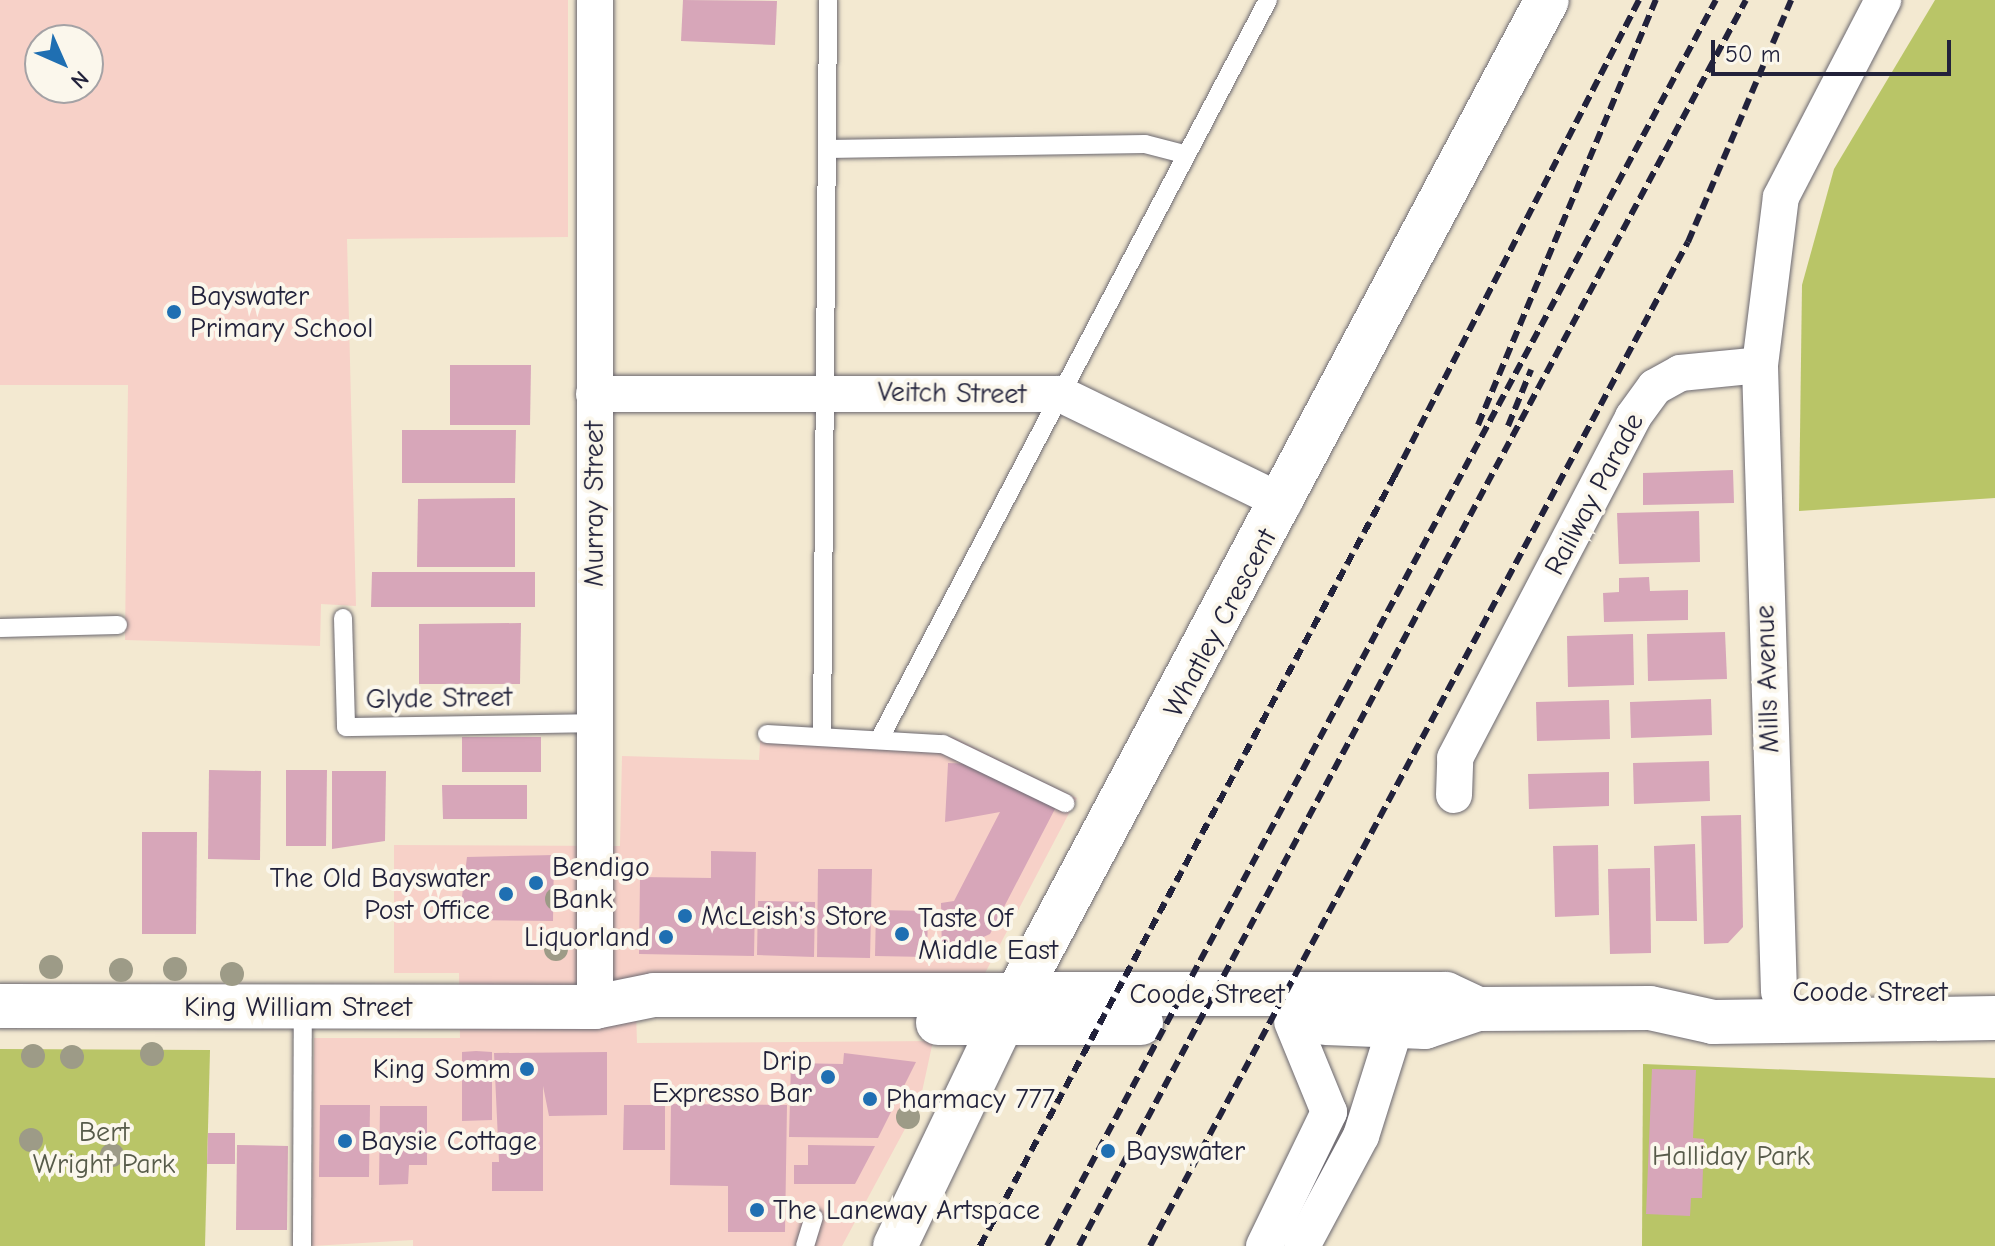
<!DOCTYPE html>
<html>
<head>
<meta charset="utf-8">
<style>
	body { margin:0 }
	#map { position:relative; width:1995px; height:1246px; overflow:hidden; background:#f3e9d1; font-family:"Comic Neue",sans-serif }
	div>[style] { position:absolute }
	.built>* { inset:0; background:#f7d1c8 }
	.green>* { inset:0; background:#b9c567 }
	.building>* { inset:0; background:#d7a6b9 }
	.roads { filter:drop-shadow(0 0 2px #6b6870) drop-shadow(0 0 2px #6b6870) }
	.service>* { height:18px; margin:-9px; padding:0 9px; transform-origin:9px; border-radius:9px; background:#fff }
	.minor>* { height:36px; margin:-18px; padding:0 18px; transform-origin:18px; border-radius:18px; background:#fff }
	.primary>* { height:44px; margin:-22px; padding:0 22px; transform-origin:22px; border-radius:22px; background:#fff }
	.rail>* { height:6px; margin-top:-3px; transform-origin:0; background:repeating-linear-gradient(90deg,#22223b 0 12px,transparent 0 18px) }
	.trees>* { width:24px; height:24px; margin:-12px; border-radius:50%; background:#9d9b87 }
	.dots>* { width:22px; height:22px; translate:-50% -50%; box-sizing:border-box; border:4px solid #fbf7ec; border-radius:50% }
	span { translate:-50% -50%; white-space:nowrap; text-align:center; line-height:1.15; -webkit-text-stroke:8px #fbf7ec; paint-order:stroke }
	.poi-label { font-size:28px; color:#22223b }
	.left { translate:0 -50%; text-align:left }
	.right { translate:-100% -50%; text-align:right }
	.street-label { font-size:28px; color:#22223b }
	.park-label { font-size:28px; color:#575b4a }
	.north { position:absolute; left:24px; top:24px; width:80px; height:80px; box-sizing:border-box; background:#fbf7ec; border:2px solid #a4a2a5; border-radius:50%; rotate:135deg; font-size:22px; font-weight:700; line-height:32px; text-align:center; color:#22223b }
	.north::after { content:''; display:block; margin:auto; width:28px; height:36px; background:#1f6fb2; clip-path:polygon(50% 0,100% 100%,50% 72%,0 100%) }
	.scale { position:absolute; left:1711px; top:40px; width:240px; height:36px; box-sizing:border-box; border:4px solid #22223b; border-top:0; padding-left:10px; font-size:24px; line-height:28px; white-space:nowrap; color:#22223b; -webkit-text-stroke:6px #fbf7ec; paint-order:stroke }
</style>
</head>
<body>
<div id="map">
	<div class="built">
		<i style="clip-path:polygon(evenodd,0 0,568px 0,568px 237px,347px 239px,356px 606px,321px 604px,320px 646px,125px 640px,128px 385px,0 385px,0 0,40px 40px,88px 40px,88px 88px,40px 88px,40px 40px)"></i>
		<i style="clip-path:polygon(761px 727px,953px 737px,1077px 798px,983px 977px,635px 976px,637px 1043px,933px 1041px,920px 1101px,842px 1246px,413px 1246px,413px 1240px,312px 1246px,314px 1038px,460px 1038px,459px 973px,394px 973px,394px 845px,620px 846px,622px 756px,759px 760px)"></i>
	</div>
	<div class="green">
		<i style="clip-path:polygon(1935px 0,1995px 0,1995px 498px,1799px 511px,1802px 285px,1834px 169px)"></i>
		<i style="clip-path:polygon(0 1049px,210px 1050px,205px 1246px,0 1246px)"></i>
		<i style="clip-path:polygon(1643px 1064px,1995px 1078px,1995px 1246px,1642px 1246px)"></i>
	</div>
	<div class="building">
		<i style="clip-path:polygon(683px 0,777px 1px,775px 45px,681px 41px)"></i>
		<i style="clip-path:polygon(450px 365px,531px 365px,530px 425px,450px 425px)"></i>
		<i style="clip-path:polygon(402px 430px,516px 430px,515px 483px,402px 483px)"></i>
		<i style="clip-path:polygon(1733px 470px,1734px 503px,1643px 505px,1643px 473px)"></i>
		<i style="clip-path:polygon(515px 498px,515px 567px,417px 567px,418px 499px)"></i>
		<i style="clip-path:polygon(1699px 511px,1700px 562px,1619px 564px,1617px 513px)"></i>
		<i style="clip-path:polygon(372px 572px,535px 572px,535px 607px,371px 607px)"></i>
		<i style="clip-path:polygon(1649px 577px,1650px 591px,1688px 590px,1688px 620px,1604px 622px,1603px 593px,1619px 592px,1619px 578px)"></i>
		<i style="clip-path:polygon(521px 623px,520px 684px,419px 684px,419px 624px)"></i>
		<i style="clip-path:polygon(1725px 632px,1727px 679px,1648px 681px,1647px 634px)"></i>
		<i style="clip-path:polygon(1633px 634px,1634px 685px,1568px 687px,1567px 636px)"></i>
		<i style="clip-path:polygon(1711px 699px,1712px 735px,1631px 738px,1630px 702px)"></i>
		<i style="clip-path:polygon(1609px 700px,1610px 739px,1537px 741px,1536px 702px)"></i>
		<i style="clip-path:polygon(462px 737px,541px 737px,541px 772px,462px 772px)"></i>
		<i style="clip-path:polygon(1709px 761px,1710px 801px,1634px 804px,1633px 763px)"></i>
		<i style="clip-path:polygon(948px 763px,972px 764px,1056px 807px,990px 934px,942px 956px,941px 903px,954px 901px,1000px 812px,945px 822px)"></i>
		<i style="clip-path:polygon(209px 770px,261px 771px,260px 860px,208px 859px)"></i>
		<i style="clip-path:polygon(286px 770px,327px 770px,326px 846px,286px 846px)"></i>
		<i style="clip-path:polygon(332px 771px,386px 771px,385px 841px,332px 849px)"></i>
		<i style="clip-path:polygon(1609px 772px,1609px 806px,1529px 809px,1528px 774px)"></i>
		<i style="clip-path:polygon(442px 785px,527px 785px,527px 819px,443px 819px)"></i>
		<i style="clip-path:polygon(1741px 815px,1743px 927px,1728px 943px,1704px 944px,1701px 816px)"></i>
		<i style="clip-path:polygon(142px 832px,197px 832px,196px 934px,142px 934px)"></i>
		<i style="clip-path:polygon(1695px 844px,1697px 921px,1656px 921px,1654px 846px)"></i>
		<i style="clip-path:polygon(1598px 845px,1599px 915px,1555px 917px,1553px 846px)"></i>
		<i style="clip-path:polygon(711px 851px,756px 852px,754px 956px,639px 954px,640px 877px,711px 878px)"></i>
		<i style="clip-path:polygon(554px 855px,553px 921px,459px 920px,467px 857px)"></i>
		<i style="clip-path:polygon(1650px 868px,1651px 953px,1610px 954px,1608px 869px)"></i>
		<i style="clip-path:polygon(818px 869px,872px 869px,870px 958px,817px 957px)"></i>
		<i style="clip-path:polygon(758px 901px,815px 902px,814px 957px,757px 955px)"></i>
		<i style="clip-path:polygon(876px 910px,928px 911px,927px 957px,875px 956px)"></i>
		<i style="clip-path:polygon(476px 1051px,492px 1052px,492px 1120px,462px 1121px,462px 1052px)"></i>
		<i style="clip-path:polygon(607px 1052px,607px 1115px,549px 1116px,543px 1086px,543px 1191px,492px 1191px,492px 1162px,499px 1162px,494px 1053px)"></i>
		<i style="clip-path:polygon(844px 1053px,916px 1062px,878px 1138px,789px 1137px,791px 1063px,843px 1064px)"></i>
		<i style="clip-path:polygon(1652px 1069px,1696px 1070px,1693px 1138px,1704px 1139px,1702px 1198px,1691px 1198px,1690px 1216px,1646px 1214px)"></i>
		<i style="clip-path:polygon(671px 1104px,787px 1105px,785px 1232px,728px 1232px,728px 1186px,670px 1185px)"></i>
		<i style="clip-path:polygon(320px 1105px,370px 1105px,369px 1177px,319px 1177px)"></i>
		<i style="clip-path:polygon(624px 1105px,665px 1105px,665px 1150px,623px 1150px)"></i>
		<i style="clip-path:polygon(380px 1106px,427px 1106px,427px 1165px,409px 1165px,408px 1184px,379px 1185px)"></i>
		<i style="clip-path:polygon(208px 1133px,235px 1133px,235px 1164px,207px 1164px)"></i>
		<i style="clip-path:polygon(237px 1145px,288px 1146px,287px 1230px,236px 1230px)"></i>
		<i style="clip-path:polygon(808px 1145px,875px 1146px,855px 1184px,794px 1184px,794px 1165px,808px 1165px)"></i>
	</div>
	<div class="roads">
		<div class="service">
			<i style="left:827px;top:149px;width:318px;rotate:-0.9deg"></i>
			<i style="left:1145px;top:144px;width:40px;rotate:14.4deg"></i>
			<i style="left:343px;top:618px;width:109px;rotate:88.4deg"></i>
			<i style="left:346px;top:727px;width:248px;rotate:-0.9deg"></i>
			<i style="left:0;top:628px;width:118px;rotate:-1.5deg"></i>
			<i style="left:767px;top:734px;width:176px;rotate:3.3deg"></i>
			<i style="left:943px;top:744px;width:136px;rotate:25.8deg"></i>
			<i style="left:822px;top:737px;width:737px;rotate:-89.53deg"></i>
			<i style="left:879px;top:740px;width:836px;rotate:-62.27deg"></i>
			<i style="left:302px;top:1246px;width:238px;rotate:-89.8deg"></i>
			<i style="left:805px;top:1246px;width:30px;rotate:-73deg"></i>
		</div>
		<div class="minor">
			<i style="left:595px;top:0;width:1007px;rotate:90deg"></i>
			<i style="left:594px;top:394px;width:466px"></i>
			<i style="left:1060px;top:394px;width:249px;rotate:25.9deg"></i>
			<i style="left:1454px;top:795px;width:37px;rotate:-88deg"></i>
			<i style="left:1455px;top:758px;width:385px;rotate:-62.4deg"></i>
			<i style="left:1633px;top:417px;width:37px;rotate:-54deg"></i>
			<i style="left:1655px;top:387px;width:29px;rotate:-29deg"></i>
			<i style="left:1680px;top:373px;width:80px;rotate:-5.7deg"></i>
			<i style="left:1779px;top:992px;width:627px;rotate:-91.74deg"></i>
			<i style="left:1760px;top:365px;width:169px;rotate:-82.9deg"></i>
			<i style="left:1781px;top:197px;width:222px;rotate:-62.6deg"></i>
			<i style="left:1264px;top:1246px;width:149px;rotate:-64.1deg"></i>
			<i style="left:1329px;top:1112px;width:97px;rotate:-112.3deg"></i>
			<i style="left:1302px;top:1246px;width:125px;rotate:-61.8deg"></i>
			<i style="left:1361px;top:1136px;width:116px;rotate:-72.5deg"></i>
		</div>
		<div class="primary">
			<i style="left:0;top:1006px;width:595px;rotate:0.1deg"></i>
			<i style="left:595px;top:1007px;width:60px;rotate:-11.5deg"></i>
			<i style="left:654px;top:995px;width:792px;rotate:-0.07deg"></i>
			<i style="left:1446px;top:994px;width:35px;rotate:25deg"></i>
			<i style="left:938px;top:1023px;width:203px"></i>
			<i style="left:1326px;top:1023px;width:99px;rotate:2.3deg"></i>
			<i style="left:1425px;top:1027px;width:56px;rotate:-18.8deg"></i>
			<i style="left:1478px;top:1009px;width:172px;rotate:-0.3deg"></i>
			<i style="left:1650px;top:1008px;width:65px;rotate:12.5deg"></i>
			<i style="left:1713px;top:1022px;width:282px;rotate:-0.8deg"></i>
			<i style="left:895px;top:1246px;width:245px;rotate:-64.4deg"></i>
			<i style="left:1001px;top:1025px;width:1161px;rotate:-61.96deg"></i>
		</div>
	</div>
	<div class="rail">
		<i style="left:1478px;top:425px;width:461px;rotate:-67.3deg"></i>
		<i style="left:1508px;top:426px;width:61px;rotate:-67.7deg"></i>
		<i style="left:980px;top:1246px;width:876px;rotate:-61.71deg"></i>
		<i style="left:1395px;top:475px;width:534px;rotate:-62.81deg"></i>
		<i style="left:1047px;top:1246px;width:1414px;rotate:-61.77deg"></i>
		<i style="left:1079px;top:1246px;width:1413px;rotate:-61.84deg"></i>
		<i style="left:1150px;top:1246px;width:1139px;rotate:-61.82deg"></i>
		<i style="left:1688px;top:242px;width:263px;rotate:-66.9deg"></i>
	</div>
	<div class="trees">
		<i style="left:557px;top:899px"></i>
		<i style="left:556px;top:949px"></i>
		<i style="left:51px;top:967px"></i>
		<i style="left:175px;top:969px"></i>
		<i style="left:121px;top:970px"></i>
		<i style="left:232px;top:974px"></i>
		<i style="left:152px;top:1054px"></i>
		<i style="left:33px;top:1056px"></i>
		<i style="left:72px;top:1057px"></i>
		<i style="left:908px;top:1117px"></i>
		<i style="left:31px;top:1140px"></i>
		<i style="left:112px;top:1155px"></i>
	</div>
	<div class="dots">
		<i style="left:174px;top:312px;background:#1f6fb2"></i>
		<i style="left:536px;top:883px;background:#1f6fb2"></i>
		<i style="left:506px;top:894px;background:#1f6fb2"></i>
		<i style="left:685px;top:916px;background:#1f6fb2"></i>
		<i style="left:902px;top:934px;background:#1f6fb2"></i>
		<i style="left:666px;top:937px;background:#1f6fb2"></i>
		<i style="left:527px;top:1069px;background:#1f6fb2"></i>
		<i style="left:828px;top:1077px;background:#1f6fb2"></i>
		<i style="left:870px;top:1099px;background:#1f6fb2"></i>
		<i style="left:345px;top:1141px;background:#1f6fb2"></i>
		<i style="left:1108px;top:1151px;background:#1f6fb2"></i>
		<i style="left:757px;top:1210px;background:#1f6fb2"></i>
	</div>
	<div class="poi-label">
		<span class="left" style="left:190px;top:312px">Bayswater<br>Primary School</span>
		<span class="left" style="left:552px;top:883px">Bendigo<br>Bank</span>
		<span class="right" style="left:490px;top:894px">The Old Bayswater<br>Post Office</span>
		<span class="left" style="left:701px;top:916px">McLeish's Store</span>
		<span class="left" style="left:918px;top:934px">Taste Of<br>Middle East</span>
		<span class="right" style="left:650px;top:937px">Liquorland</span>
		<span class="right" style="left:812px;top:1077px">Drip<br>Expresso Bar</span>
		<span class="right" style="left:511px;top:1069px">King Somm</span>
		<span class="left" style="left:886px;top:1099px">Pharmacy 777</span>
		<span class="left" style="left:361px;top:1141px">Baysie Cottage</span>
		<span class="left" style="left:1126px;top:1151px">Bayswater</span>
		<span class="left" style="left:773px;top:1210px">The Laneway Artspace</span>
	</div>
	<div class="street-label">
		<span style="left:952px;top:393px;rotate:1deg">Veitch Street</span>
		<span style="left:1594px;top:494px;rotate:-62deg">Railway Parade</span>
		<span style="left:594px;top:504px;rotate:-90deg">Murray Street</span>
		<span style="left:1220px;top:623px;rotate:-62deg">Whatley Crescent</span>
		<span style="left:1767px;top:679px;rotate:-92deg">Mills Avenue</span>
		<span style="left:439px;top:698px;rotate:-1deg">Glyde Street</span>
		<span style="left:1870px;top:992px">Coode Street</span>
		<span style="left:1207px;top:994px">Coode Street</span>
		<span style="left:298px;top:1007px">King William Street</span>
	</div>
	<div class="park-label">
		<span style="left:104px;top:1148px">Bert<br>Wright Park</span>
		<span style="left:1731px;top:1156px">Halliday Park</span>
	</div>
	<div class="north">N</div>
	<div class="scale">50 m</div>
</div>
</body>
</html>
